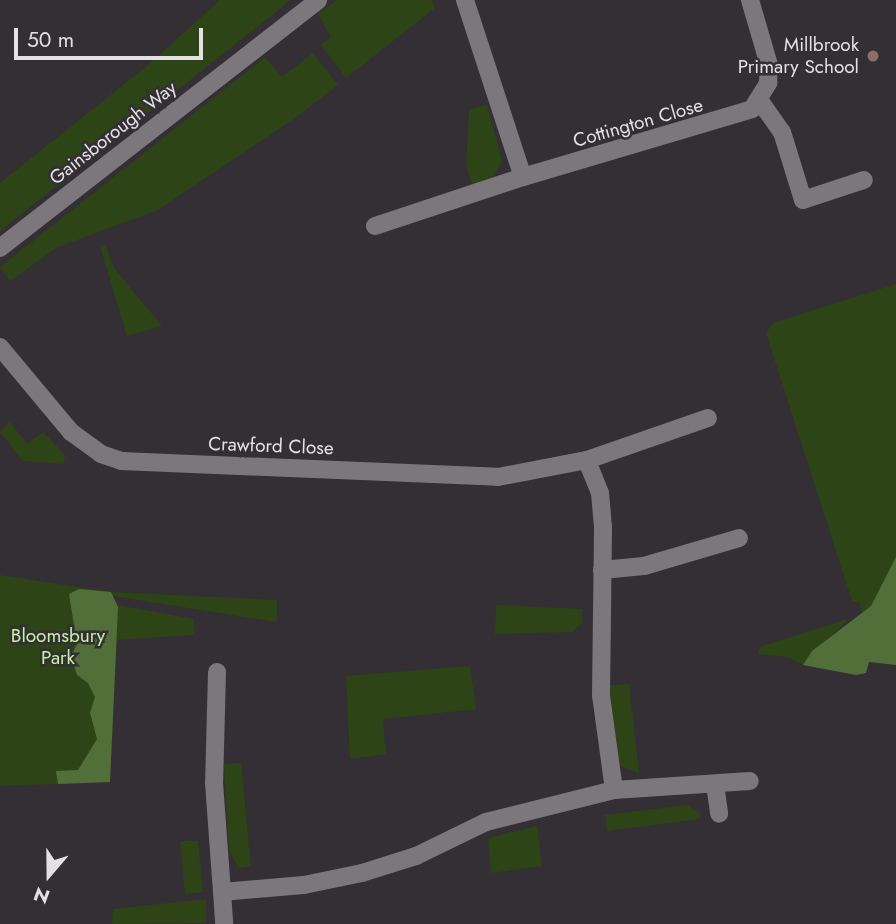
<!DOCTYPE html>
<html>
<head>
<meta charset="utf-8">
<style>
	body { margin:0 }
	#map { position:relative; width:896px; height:924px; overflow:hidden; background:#332f34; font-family:Jost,sans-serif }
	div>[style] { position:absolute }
	.green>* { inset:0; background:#2d4416 }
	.forest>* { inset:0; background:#526f39 }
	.minor>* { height:18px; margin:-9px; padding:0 9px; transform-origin:9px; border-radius:9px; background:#7b777d }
	.dots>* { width:19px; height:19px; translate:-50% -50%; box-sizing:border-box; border:4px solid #332f34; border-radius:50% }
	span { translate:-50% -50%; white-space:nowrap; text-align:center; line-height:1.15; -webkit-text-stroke:5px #332f34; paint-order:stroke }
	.poi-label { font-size:19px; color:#e3e1e4 }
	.right { translate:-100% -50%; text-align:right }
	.street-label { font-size:19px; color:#e3e1e4 }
	.park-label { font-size:19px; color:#c5f2a0 }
	.north { position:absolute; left:14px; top:840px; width:70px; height:70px; -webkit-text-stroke:5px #332f34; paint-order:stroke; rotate:200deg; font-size:19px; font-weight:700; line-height:28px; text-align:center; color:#e3e1e4 }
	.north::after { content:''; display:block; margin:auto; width:24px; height:32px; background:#e3e1e4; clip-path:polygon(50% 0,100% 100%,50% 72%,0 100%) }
	.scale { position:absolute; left:14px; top:28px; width:189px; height:32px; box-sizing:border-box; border:4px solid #e3e1e4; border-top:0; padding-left:9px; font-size:21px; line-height:24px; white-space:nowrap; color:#e3e1e4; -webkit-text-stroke:5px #332f34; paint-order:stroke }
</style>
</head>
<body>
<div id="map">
	<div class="green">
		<i style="clip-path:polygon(220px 0,291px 0,0 231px,0 183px,147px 66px)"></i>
		<i style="clip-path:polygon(337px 0,432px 0,435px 8px,346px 78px,321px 45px,331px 37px,318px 14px)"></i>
		<i style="clip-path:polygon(313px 53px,338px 85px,291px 121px,158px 210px,58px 247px,10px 281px,0 267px,265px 57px,282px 77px)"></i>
		<i style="clip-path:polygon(487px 104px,502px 160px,494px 176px,473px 186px,466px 165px,469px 110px)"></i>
		<i style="clip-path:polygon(105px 245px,114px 268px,162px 326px,127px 336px,100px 246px)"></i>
		<i style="clip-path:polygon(896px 284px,896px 646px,862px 612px,859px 603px,852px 601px,766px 333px,773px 323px)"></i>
		<i style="clip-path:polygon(10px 422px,27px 444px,43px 432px,65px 455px,64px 464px,23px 461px,0 432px)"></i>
		<i style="clip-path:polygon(0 575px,111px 592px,277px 600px,277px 622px,113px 596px,117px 605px,194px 619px,194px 635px,117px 640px,110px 782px,0 786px)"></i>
		<i style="clip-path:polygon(496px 605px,582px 609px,582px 623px,572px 632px,495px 634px)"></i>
		<i style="clip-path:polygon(848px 619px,803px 665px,787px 657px,758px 654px,760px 647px)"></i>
		<i style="clip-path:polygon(470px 666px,476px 709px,383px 719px,386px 754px,350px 759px,346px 676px)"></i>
		<i style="clip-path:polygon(629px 684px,639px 773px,620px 766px,612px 709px,610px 685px)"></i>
		<i style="clip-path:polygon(241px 763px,251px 866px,239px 868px,229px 851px,224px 764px)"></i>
		<i style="clip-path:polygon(687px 805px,699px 812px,700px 819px,607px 831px,605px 815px)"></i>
		<i style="clip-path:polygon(537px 826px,542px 866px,491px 873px,488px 838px)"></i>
		<i style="clip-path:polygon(180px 841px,198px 841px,203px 892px,185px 894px)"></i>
		<i style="clip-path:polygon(206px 899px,206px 923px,112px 924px,113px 909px)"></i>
	</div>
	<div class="forest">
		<i style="clip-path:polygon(896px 557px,896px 665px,869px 662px,866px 673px,856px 675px,803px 665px,812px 651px,871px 606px)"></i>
		<i style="clip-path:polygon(79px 589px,111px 592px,118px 607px,110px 782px,58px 784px,56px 771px,78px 770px,97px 739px,90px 713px,95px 697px,88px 683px,77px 675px,71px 656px,77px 644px,69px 594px)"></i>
	</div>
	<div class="minor">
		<i style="left:465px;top:0;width:186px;rotate:71.9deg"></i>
		<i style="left:523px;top:177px;width:239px;rotate:-16.5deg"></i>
		<i style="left:752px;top:109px;width:31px;rotate:-58deg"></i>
		<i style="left:768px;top:83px;width:18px;rotate:-87deg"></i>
		<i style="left:769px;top:65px;width:68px;rotate:-106.3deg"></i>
		<i style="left:760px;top:101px;width:38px;rotate:55deg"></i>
		<i style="left:782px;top:132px;width:71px;rotate:72.8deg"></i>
		<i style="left:803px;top:200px;width:64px;rotate:-18.2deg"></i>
		<i style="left:375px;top:226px;width:156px;rotate:-18.3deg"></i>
		<i style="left:0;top:248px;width:403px;rotate:-37.9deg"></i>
		<i style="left:0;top:347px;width:111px;rotate:50.1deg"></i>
		<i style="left:71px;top:432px;width:37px;rotate:36deg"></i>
		<i style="left:101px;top:454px;width:21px;rotate:19deg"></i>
		<i style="left:121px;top:461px;width:377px;rotate:2.4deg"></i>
		<i style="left:498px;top:477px;width:91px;rotate:-10.8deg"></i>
		<i style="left:587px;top:460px;width:128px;rotate:-19.1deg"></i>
		<i style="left:602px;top:570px;width:42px;rotate:-5.4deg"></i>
		<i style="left:644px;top:566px;width:99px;rotate:-16.4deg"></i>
		<i style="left:217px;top:672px;width:111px;rotate:91.5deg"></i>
		<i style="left:214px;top:783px;width:109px;rotate:85.8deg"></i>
		<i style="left:222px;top:892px;width:82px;rotate:-4.9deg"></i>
		<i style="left:304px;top:885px;width:59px;rotate:-11.7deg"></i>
		<i style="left:362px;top:873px;width:57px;rotate:-17.5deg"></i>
		<i style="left:416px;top:856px;width:78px;rotate:-25.9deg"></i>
		<i style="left:486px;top:822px;width:132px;rotate:-14deg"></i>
		<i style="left:614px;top:790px;width:96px;rotate:-97.8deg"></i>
		<i style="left:601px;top:695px;width:168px;rotate:-89.3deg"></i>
		<i style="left:603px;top:527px;width:34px;rotate:-95deg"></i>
		<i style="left:600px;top:493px;width:35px;rotate:-112deg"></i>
		<i style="left:715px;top:784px;width:30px;rotate:82deg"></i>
		<i style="left:614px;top:790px;width:136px;rotate:-3.8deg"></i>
		<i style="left:222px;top:892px;width:32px;rotate:86deg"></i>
	</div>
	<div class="dots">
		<i style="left:873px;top:56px;background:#8d6e63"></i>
	</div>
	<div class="poi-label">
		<span class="right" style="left:859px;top:56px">Millbrook<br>Primary School</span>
	</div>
	<div class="street-label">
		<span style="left:638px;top:123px;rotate:-16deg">Cottington Close</span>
		<span style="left:113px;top:133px;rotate:-38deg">Gainsborough Way</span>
		<span style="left:271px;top:446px;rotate:2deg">Crawford Close</span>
	</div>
	<div class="park-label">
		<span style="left:58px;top:647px">Bloomsbury<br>Park</span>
	</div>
	<div class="north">N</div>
	<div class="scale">50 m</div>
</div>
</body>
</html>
